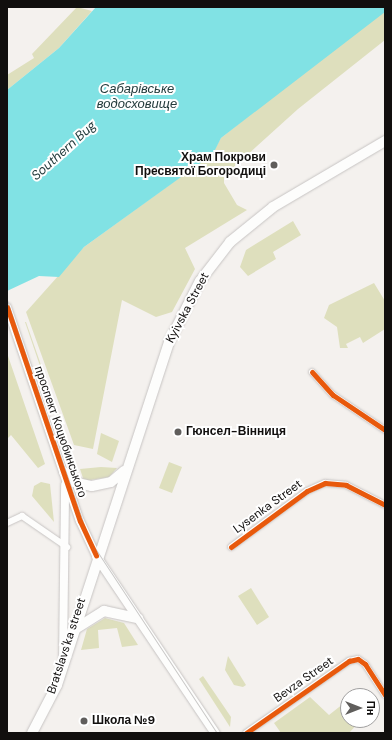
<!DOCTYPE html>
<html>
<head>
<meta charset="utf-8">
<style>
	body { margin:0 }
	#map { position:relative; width:392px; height:740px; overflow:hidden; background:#f4f1ee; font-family:"DM Sans",sans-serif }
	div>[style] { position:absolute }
	.green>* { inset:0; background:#dedfbd }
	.water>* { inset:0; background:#81e2e4 }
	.roads { filter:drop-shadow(0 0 1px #c7c4c3) drop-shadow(0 0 1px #c7c4c3) }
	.minor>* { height:6px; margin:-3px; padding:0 3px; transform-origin:3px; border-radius:3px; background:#fdfdfc }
	.tertiary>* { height:8px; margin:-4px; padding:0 4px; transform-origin:4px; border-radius:4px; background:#fdfdfc }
	.secondary>* { height:9px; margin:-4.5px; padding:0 4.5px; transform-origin:4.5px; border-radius:4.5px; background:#fdfdfc }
	.primary>* { height:10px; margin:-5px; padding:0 5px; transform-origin:5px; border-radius:5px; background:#fdfdfc }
	.tram>* { height:1px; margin:-0.5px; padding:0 0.5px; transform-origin:0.5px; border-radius:0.5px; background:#c9c8c7 }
	.cycleway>* { height:5px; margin:-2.5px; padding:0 2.5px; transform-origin:2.5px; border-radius:2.5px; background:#e8590c }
	.dots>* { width:11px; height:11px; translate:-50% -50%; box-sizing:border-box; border:2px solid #fff; border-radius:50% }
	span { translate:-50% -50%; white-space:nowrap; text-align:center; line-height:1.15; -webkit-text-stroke:4px #fff; paint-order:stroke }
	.poi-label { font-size:12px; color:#110f0e; font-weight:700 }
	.right { translate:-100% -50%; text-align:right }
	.left { translate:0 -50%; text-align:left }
	.street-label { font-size:12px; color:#110f0e }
	.water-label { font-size:13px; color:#233b3c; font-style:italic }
	.frame { position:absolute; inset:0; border:8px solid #110f0e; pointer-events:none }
	.north { position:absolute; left:340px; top:688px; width:40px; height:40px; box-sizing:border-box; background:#fff; border:1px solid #a09f9f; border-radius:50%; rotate:90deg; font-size:11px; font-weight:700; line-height:16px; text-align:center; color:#110f0e }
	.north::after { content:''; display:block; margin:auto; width:14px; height:18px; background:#605e5c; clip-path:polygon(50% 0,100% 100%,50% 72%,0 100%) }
</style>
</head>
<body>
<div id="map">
	<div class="green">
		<i style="clip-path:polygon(77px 7px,92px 11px,59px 48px,7px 90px,7px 75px,34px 58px,32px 54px)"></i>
		<i style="clip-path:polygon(385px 7px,385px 40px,298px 109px,224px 176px,224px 183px,237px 205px,247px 210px,185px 248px,195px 269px,172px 312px,156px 317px,122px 300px,93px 449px,74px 445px,26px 312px,84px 247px,212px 154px,221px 138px)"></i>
		<i style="clip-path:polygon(293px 221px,301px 235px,273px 252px,276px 259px,248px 276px,240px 267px,246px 250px)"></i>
		<i style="clip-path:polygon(374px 283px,385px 301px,385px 329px,363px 343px,360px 337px,346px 344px,348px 348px,340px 348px,337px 327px,324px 318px,329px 305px)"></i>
		<i style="clip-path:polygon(25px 322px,26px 322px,71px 451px,69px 451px)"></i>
		<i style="clip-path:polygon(7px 353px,45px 464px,38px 468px,11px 435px,7px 439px)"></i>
		<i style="clip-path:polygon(101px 433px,119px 441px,112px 462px,97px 454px)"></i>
		<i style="clip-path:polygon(169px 462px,182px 467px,172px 493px,159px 488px)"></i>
		<i style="clip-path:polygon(101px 467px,117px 468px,109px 477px,84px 481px,80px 469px)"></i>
		<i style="clip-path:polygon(41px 482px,50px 484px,54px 522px,32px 496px,34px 486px)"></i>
		<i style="clip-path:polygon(251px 588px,269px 617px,257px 625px,238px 596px)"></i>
		<i style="clip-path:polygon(105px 618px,124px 623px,138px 645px,122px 647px,117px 628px,98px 630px,99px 648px,81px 650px,87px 629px)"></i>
		<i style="clip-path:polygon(228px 656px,246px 685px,243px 687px,234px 685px,225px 670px)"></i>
		<i style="clip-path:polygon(203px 676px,231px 717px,230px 727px,199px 679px)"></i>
		<i style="clip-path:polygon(310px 697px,329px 715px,348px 700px,348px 720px,361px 720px,349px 733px,281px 733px,274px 723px)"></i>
	</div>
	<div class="water">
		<i style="clip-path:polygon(96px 7px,385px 7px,385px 12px,221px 138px,213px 154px,84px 247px,59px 277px,39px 276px,7px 291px,7px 90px,59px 48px)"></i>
	</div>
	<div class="roads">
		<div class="minor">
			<i style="left:312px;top:372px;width:31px;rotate:48deg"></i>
			<i style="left:333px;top:395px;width:63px;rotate:33.9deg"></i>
			<i style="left:7px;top:523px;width:17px;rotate:-25deg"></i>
			<i style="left:22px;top:516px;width:55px;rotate:34.6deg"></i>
			<i style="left:231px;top:547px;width:94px;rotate:-36.4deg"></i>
			<i style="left:307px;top:491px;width:20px;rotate:-24deg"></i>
			<i style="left:325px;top:483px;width:21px;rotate:5deg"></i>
			<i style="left:346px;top:485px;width:44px;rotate:27.1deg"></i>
			<i style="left:246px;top:733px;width:126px;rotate:-35deg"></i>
			<i style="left:349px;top:661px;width:9px;rotate:-13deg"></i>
			<i style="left:358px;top:659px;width:9px;rotate:36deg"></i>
			<i style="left:365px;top:664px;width:37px;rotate:57deg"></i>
		</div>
		<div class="tertiary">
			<i style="left:7px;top:307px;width:226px;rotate:71.2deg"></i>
			<i style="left:80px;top:521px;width:38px;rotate:65deg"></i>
			<i style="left:63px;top:659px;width:174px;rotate:-89.3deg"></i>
		</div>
		<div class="secondary">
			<i style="left:96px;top:556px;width:213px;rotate:56.1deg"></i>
		</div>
		<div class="primary">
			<i style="left:64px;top:472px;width:14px;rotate:45deg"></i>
			<i style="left:74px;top:482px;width:18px;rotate:13deg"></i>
			<i style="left:92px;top:486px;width:19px;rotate:-12deg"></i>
			<i style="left:111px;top:482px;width:17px;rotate:-40deg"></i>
			<i style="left:72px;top:631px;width:38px;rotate:-32deg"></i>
			<i style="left:104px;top:611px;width:35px;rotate:12deg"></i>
			<i style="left:32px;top:733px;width:54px;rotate:-62.5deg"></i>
			<i style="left:57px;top:685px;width:361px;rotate:-71.9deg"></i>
			<i style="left:169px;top:342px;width:68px;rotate:-63.1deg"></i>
			<i style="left:200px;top:281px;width:49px;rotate:-52.4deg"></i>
			<i style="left:230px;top:242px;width:55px;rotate:-39.1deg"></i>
			<i style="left:273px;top:207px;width:130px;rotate:-30.5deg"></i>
		</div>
	</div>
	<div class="tram">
		<i style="left:7px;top:300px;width:253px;rotate:71.1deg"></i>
		<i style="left:89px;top:539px;width:232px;rotate:56.6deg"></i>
	</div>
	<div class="cycleway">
		<i style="left:7px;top:307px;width:226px;rotate:71.2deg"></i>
		<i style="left:80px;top:521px;width:38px;rotate:65deg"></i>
		<i style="left:312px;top:372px;width:31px;rotate:48deg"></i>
		<i style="left:333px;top:395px;width:63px;rotate:33.9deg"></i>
		<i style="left:231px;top:547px;width:94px;rotate:-36.4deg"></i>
		<i style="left:307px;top:491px;width:20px;rotate:-24deg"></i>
		<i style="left:325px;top:483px;width:21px;rotate:5deg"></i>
		<i style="left:346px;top:485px;width:44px;rotate:27.1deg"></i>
		<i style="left:246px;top:733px;width:126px;rotate:-35deg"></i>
		<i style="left:349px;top:661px;width:9px;rotate:-13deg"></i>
		<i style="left:358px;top:659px;width:9px;rotate:36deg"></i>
		<i style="left:365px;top:664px;width:37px;rotate:57deg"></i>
	</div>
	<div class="dots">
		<i style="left:274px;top:165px;background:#605e5c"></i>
		<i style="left:178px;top:432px;background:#605e5c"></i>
		<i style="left:84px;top:721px;background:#605e5c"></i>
	</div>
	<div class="poi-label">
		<span class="right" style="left:266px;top:165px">Храм Покрови<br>Пресвятої Богородиці</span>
		<span class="left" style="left:186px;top:432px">Гюнсел-Вінниця</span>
		<span class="left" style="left:92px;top:721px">Школа №9</span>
	</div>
	<div class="street-label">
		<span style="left:188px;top:308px;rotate:-62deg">Kyivska Street</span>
		<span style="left:60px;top:432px;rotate:71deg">проспект Коцюбинського</span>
		<span style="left:268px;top:507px;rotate:-36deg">Lysenka Street</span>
		<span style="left:67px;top:646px;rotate:-72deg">Bratslavs'ka street</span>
		<span style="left:304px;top:680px;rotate:-35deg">Bevza Street</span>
	</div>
	<div class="water-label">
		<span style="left:137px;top:97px">Сабарівське<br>водосховище</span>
		<span style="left:64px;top:151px;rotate:-42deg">Southern Bug</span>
	</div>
	<div class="frame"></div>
	<div class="north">Пн</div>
</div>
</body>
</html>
